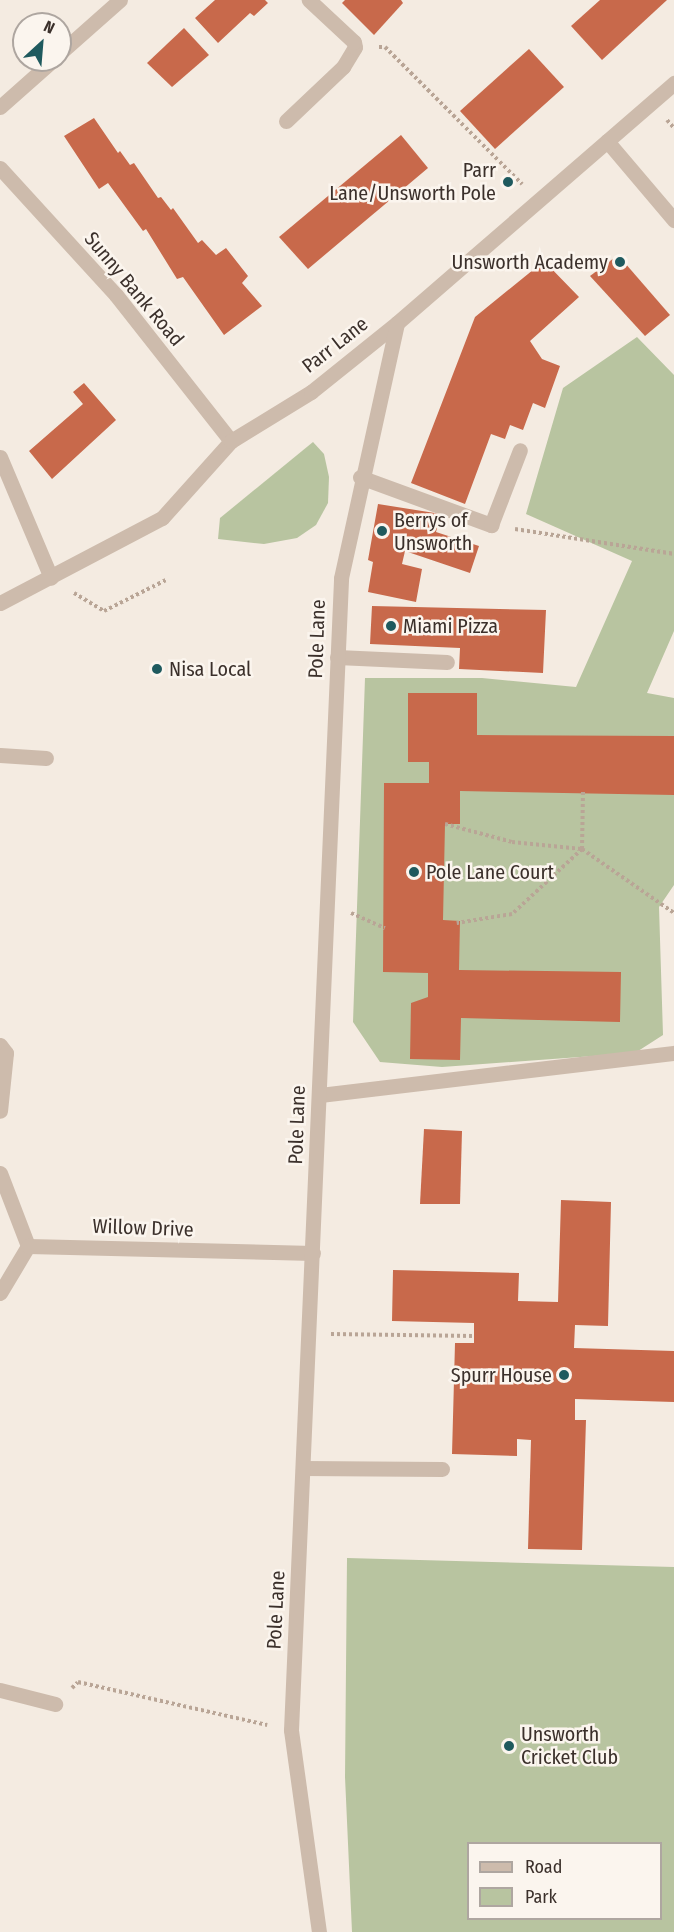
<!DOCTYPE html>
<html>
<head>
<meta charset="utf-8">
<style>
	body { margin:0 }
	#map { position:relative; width:674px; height:1932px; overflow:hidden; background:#f4ebe1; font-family:"Fira Sans Condensed",sans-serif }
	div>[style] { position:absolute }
	.green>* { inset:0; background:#b8c4a0 }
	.building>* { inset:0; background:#c8694b }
	.path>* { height:4px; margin-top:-2px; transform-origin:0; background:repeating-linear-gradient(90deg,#b9a596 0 3px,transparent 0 6px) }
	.minor>* { height:15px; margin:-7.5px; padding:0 7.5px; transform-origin:7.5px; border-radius:7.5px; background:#cdbbac }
	.dots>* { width:16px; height:16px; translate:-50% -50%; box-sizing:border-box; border:3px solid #fbf5ee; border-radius:50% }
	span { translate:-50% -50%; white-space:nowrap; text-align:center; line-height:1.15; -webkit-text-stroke:5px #fbf5ee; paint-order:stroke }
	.poi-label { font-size:20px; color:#3b302b }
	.right { translate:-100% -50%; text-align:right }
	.left { translate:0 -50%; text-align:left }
	.street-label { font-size:20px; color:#3b302b }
	.legend { position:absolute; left:467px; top:1842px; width:195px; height:78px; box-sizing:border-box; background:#fbf5ee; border:2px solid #aea6a0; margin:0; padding:8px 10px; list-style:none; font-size:18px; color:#3b302b }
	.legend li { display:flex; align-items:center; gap:12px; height:30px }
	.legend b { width:30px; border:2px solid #aea6a0 }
	.north { position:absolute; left:12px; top:12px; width:60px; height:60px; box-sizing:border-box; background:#fbf5ee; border:2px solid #aea6a0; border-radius:50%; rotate:26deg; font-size:16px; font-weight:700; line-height:24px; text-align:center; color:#3b302b }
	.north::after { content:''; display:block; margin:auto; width:21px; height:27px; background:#1f5a5e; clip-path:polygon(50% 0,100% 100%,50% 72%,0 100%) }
</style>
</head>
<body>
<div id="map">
	<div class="green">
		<i style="clip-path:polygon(637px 337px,674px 375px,674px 631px,647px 693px,674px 698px,674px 885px,659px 907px,663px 1035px,635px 1053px,442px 1067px,380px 1062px,353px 1022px,365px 678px,482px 678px,576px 687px,632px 561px,526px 514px,563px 388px)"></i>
		<i style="clip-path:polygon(313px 442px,324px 454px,329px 477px,328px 503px,316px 525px,297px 538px,264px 544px,218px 539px,220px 518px)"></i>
		<i style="clip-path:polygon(evenodd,347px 1558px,674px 1567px,674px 1932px,352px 1932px,345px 1777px,347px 1558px,468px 1844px,660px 1844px,660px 1918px,468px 1918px,468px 1844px)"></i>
	</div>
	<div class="building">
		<i style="clip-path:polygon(215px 0,265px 0,268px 3px,254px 16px,250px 13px,218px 43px,195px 18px)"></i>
		<i style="clip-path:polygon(345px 0,401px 0,403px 3px,374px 35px,342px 3px)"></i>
		<i style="clip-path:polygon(600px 0,667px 0,602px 60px,571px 26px)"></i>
		<i style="clip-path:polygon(184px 28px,209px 55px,172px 87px,147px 63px)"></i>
		<i style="clip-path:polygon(529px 49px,564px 87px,495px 149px,460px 111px)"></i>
		<i style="clip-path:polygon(94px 118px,118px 153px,120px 151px,130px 165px,134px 163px,158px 198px,161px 197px,171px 210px,173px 208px,198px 243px,202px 240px,216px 255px,226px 248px,248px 276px,242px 283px,262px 306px,224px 335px,183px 277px,177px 279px,146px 229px,143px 231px,108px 183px,99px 189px,64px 136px)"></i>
		<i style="clip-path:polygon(401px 135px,428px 168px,308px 269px,279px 237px)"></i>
		<i style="clip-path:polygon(618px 255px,670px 315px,645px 336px,590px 276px)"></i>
		<i style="clip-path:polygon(544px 261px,579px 297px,530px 341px,542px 359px,560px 366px,545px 408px,533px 403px,523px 430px,510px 425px,505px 439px,491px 434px,465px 504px,411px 483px,475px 317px)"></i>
		<i style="clip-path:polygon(84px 383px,116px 420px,52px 479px,29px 451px,83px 404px,73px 392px)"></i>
		<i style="clip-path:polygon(378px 504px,441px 514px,436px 532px,479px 546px,470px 573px,405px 551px,402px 564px,422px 569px,416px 602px,368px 592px,373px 562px,368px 560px)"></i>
		<i style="clip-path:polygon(372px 606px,546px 610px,543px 673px,459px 669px,460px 648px,370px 644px)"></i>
		<i style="clip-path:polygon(408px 693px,477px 693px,477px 735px,674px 736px,674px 795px,460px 791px,460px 824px,445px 824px,443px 920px,460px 921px,459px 970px,621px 972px,620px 1022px,461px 1018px,460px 1060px,410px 1059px,411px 1003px,428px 997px,428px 973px,383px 972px,384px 783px,429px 783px,429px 762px,408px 762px)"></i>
		<i style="clip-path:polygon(424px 1129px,462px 1131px,460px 1204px,420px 1204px)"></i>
		<i style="clip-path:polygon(561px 1200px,611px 1202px,608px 1326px,575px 1325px,574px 1348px,674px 1351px,674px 1402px,575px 1399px,575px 1420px,586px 1420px,582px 1550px,528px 1549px,531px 1440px,517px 1439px,517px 1456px,452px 1454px,455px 1343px,474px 1343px,474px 1323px,392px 1321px,393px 1270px,519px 1273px,518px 1301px,558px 1302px)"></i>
	</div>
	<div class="path">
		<i style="left:379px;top:47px;width:6px"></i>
		<i style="left:385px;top:47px;width:194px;rotate:45deg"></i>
		<i style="left:667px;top:120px;width:11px;rotate:49deg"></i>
		<i style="left:515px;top:529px;width:161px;rotate:8.9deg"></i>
		<i style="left:74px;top:593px;width:35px;rotate:31deg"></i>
		<i style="left:104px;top:611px;width:69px;rotate:-26.6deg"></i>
		<i style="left:583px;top:792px;width:57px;rotate:91deg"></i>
		<i style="left:582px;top:849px;width:112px;rotate:34.8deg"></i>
		<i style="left:445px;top:824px;width:69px;rotate:15deg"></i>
		<i style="left:512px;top:842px;width:70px;rotate:5.7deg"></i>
		<i style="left:582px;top:849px;width:96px;rotate:137.1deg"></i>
		<i style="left:512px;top:914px;width:56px;rotate:170.7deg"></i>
		<i style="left:351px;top:913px;width:37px;rotate:24deg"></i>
		<i style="left:331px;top:1334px;width:143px;rotate:0.8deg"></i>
		<i style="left:72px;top:1688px;width:8px;rotate:-45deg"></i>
		<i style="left:78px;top:1682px;width:194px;rotate:12.8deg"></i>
	</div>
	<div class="minor">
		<i style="left:60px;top:53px;width:80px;rotate:-41.5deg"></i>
		<i style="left:0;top:107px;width:71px;rotate:-41.6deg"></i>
		<i style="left:286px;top:121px;width:79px;rotate:-43.5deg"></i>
		<i style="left:343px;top:67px;width:23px;rotate:-59deg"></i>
		<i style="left:355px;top:47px;width:5px;rotate:-101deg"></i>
		<i style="left:354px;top:42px;width:62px;rotate:-137deg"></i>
		<i style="left:607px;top:141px;width:104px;rotate:49.7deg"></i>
		<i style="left:0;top:168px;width:172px;rotate:47.6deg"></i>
		<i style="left:116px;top:295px;width:186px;rotate:51.8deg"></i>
		<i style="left:0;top:457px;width:131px;rotate:67.1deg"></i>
		<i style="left:360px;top:477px;width:140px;rotate:20.1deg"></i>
		<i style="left:491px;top:525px;width:80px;rotate:-68.9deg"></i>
		<i style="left:0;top:603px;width:183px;rotate:-27.7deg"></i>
		<i style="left:162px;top:518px;width:103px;rotate:-48.1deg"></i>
		<i style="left:231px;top:441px;width:94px;rotate:-31.5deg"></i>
		<i style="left:311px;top:392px;width:110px;rotate:-38.7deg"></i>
		<i style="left:397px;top:323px;width:367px;rotate:-40.9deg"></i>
		<i style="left:337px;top:657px;width:110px;rotate:2.6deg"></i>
		<i style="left:0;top:755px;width:46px;rotate:3.7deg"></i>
		<i style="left:0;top:1045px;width:10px;rotate:53deg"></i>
		<i style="left:6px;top:1053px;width:58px;rotate:95.9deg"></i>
		<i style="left:320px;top:1095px;width:356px;rotate:-6.8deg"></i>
		<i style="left:0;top:1173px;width:78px;rotate:69deg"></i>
		<i style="left:0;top:1293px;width:55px;rotate:-59.2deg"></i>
		<i style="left:28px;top:1246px;width:285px;rotate:1.4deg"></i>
		<i style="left:303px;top:1468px;width:139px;rotate:0.4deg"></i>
		<i style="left:0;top:1690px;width:57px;rotate:14.3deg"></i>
		<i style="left:319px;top:1932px;width:204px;rotate:-97.9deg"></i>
		<i style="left:291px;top:1730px;width:1153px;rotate:-87.51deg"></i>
		<i style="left:341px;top:578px;width:261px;rotate:-77.6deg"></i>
	</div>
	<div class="dots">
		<i style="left:508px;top:182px;background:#1f5a5e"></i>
		<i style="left:620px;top:262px;background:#1f5a5e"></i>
		<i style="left:382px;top:531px;background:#1f5a5e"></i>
		<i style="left:391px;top:626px;background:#1f5a5e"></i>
		<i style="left:157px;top:669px;background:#1f5a5e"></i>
		<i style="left:414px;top:872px;background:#1f5a5e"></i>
		<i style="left:564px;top:1375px;background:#1f5a5e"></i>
		<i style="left:509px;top:1746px;background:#1f5a5e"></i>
	</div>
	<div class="poi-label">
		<span class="right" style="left:496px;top:182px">Parr<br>Lane/Unsworth Pole</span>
		<span class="right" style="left:608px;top:262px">Unsworth Academy</span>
		<span class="left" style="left:394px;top:532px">Berrys of<br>Unsworth</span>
		<span class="left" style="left:403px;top:626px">Miami Pizza</span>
		<span class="left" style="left:169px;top:669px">Nisa Local</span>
		<span class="left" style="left:426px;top:872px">Pole Lane Court</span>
		<span class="right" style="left:552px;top:1375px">Spurr House</span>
		<span class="left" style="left:521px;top:1746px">Unsworth<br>Cricket Club</span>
	</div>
	<div class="street-label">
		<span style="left:134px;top:289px;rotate:50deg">Sunny Bank Road</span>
		<span style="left:335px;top:345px;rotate:-38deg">Parr Lane</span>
		<span style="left:317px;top:639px;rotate:-88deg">Pole Lane</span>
		<span style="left:297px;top:1125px;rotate:-88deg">Pole Lane</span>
		<span style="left:143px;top:1228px;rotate:2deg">Willow Drive</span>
		<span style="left:276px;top:1610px;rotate:-87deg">Pole Lane</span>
	</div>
	<ul class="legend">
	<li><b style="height:8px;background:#cdbbac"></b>Road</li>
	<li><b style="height:16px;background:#b8c4a0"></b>Park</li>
	</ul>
	<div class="north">N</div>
</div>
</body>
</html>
